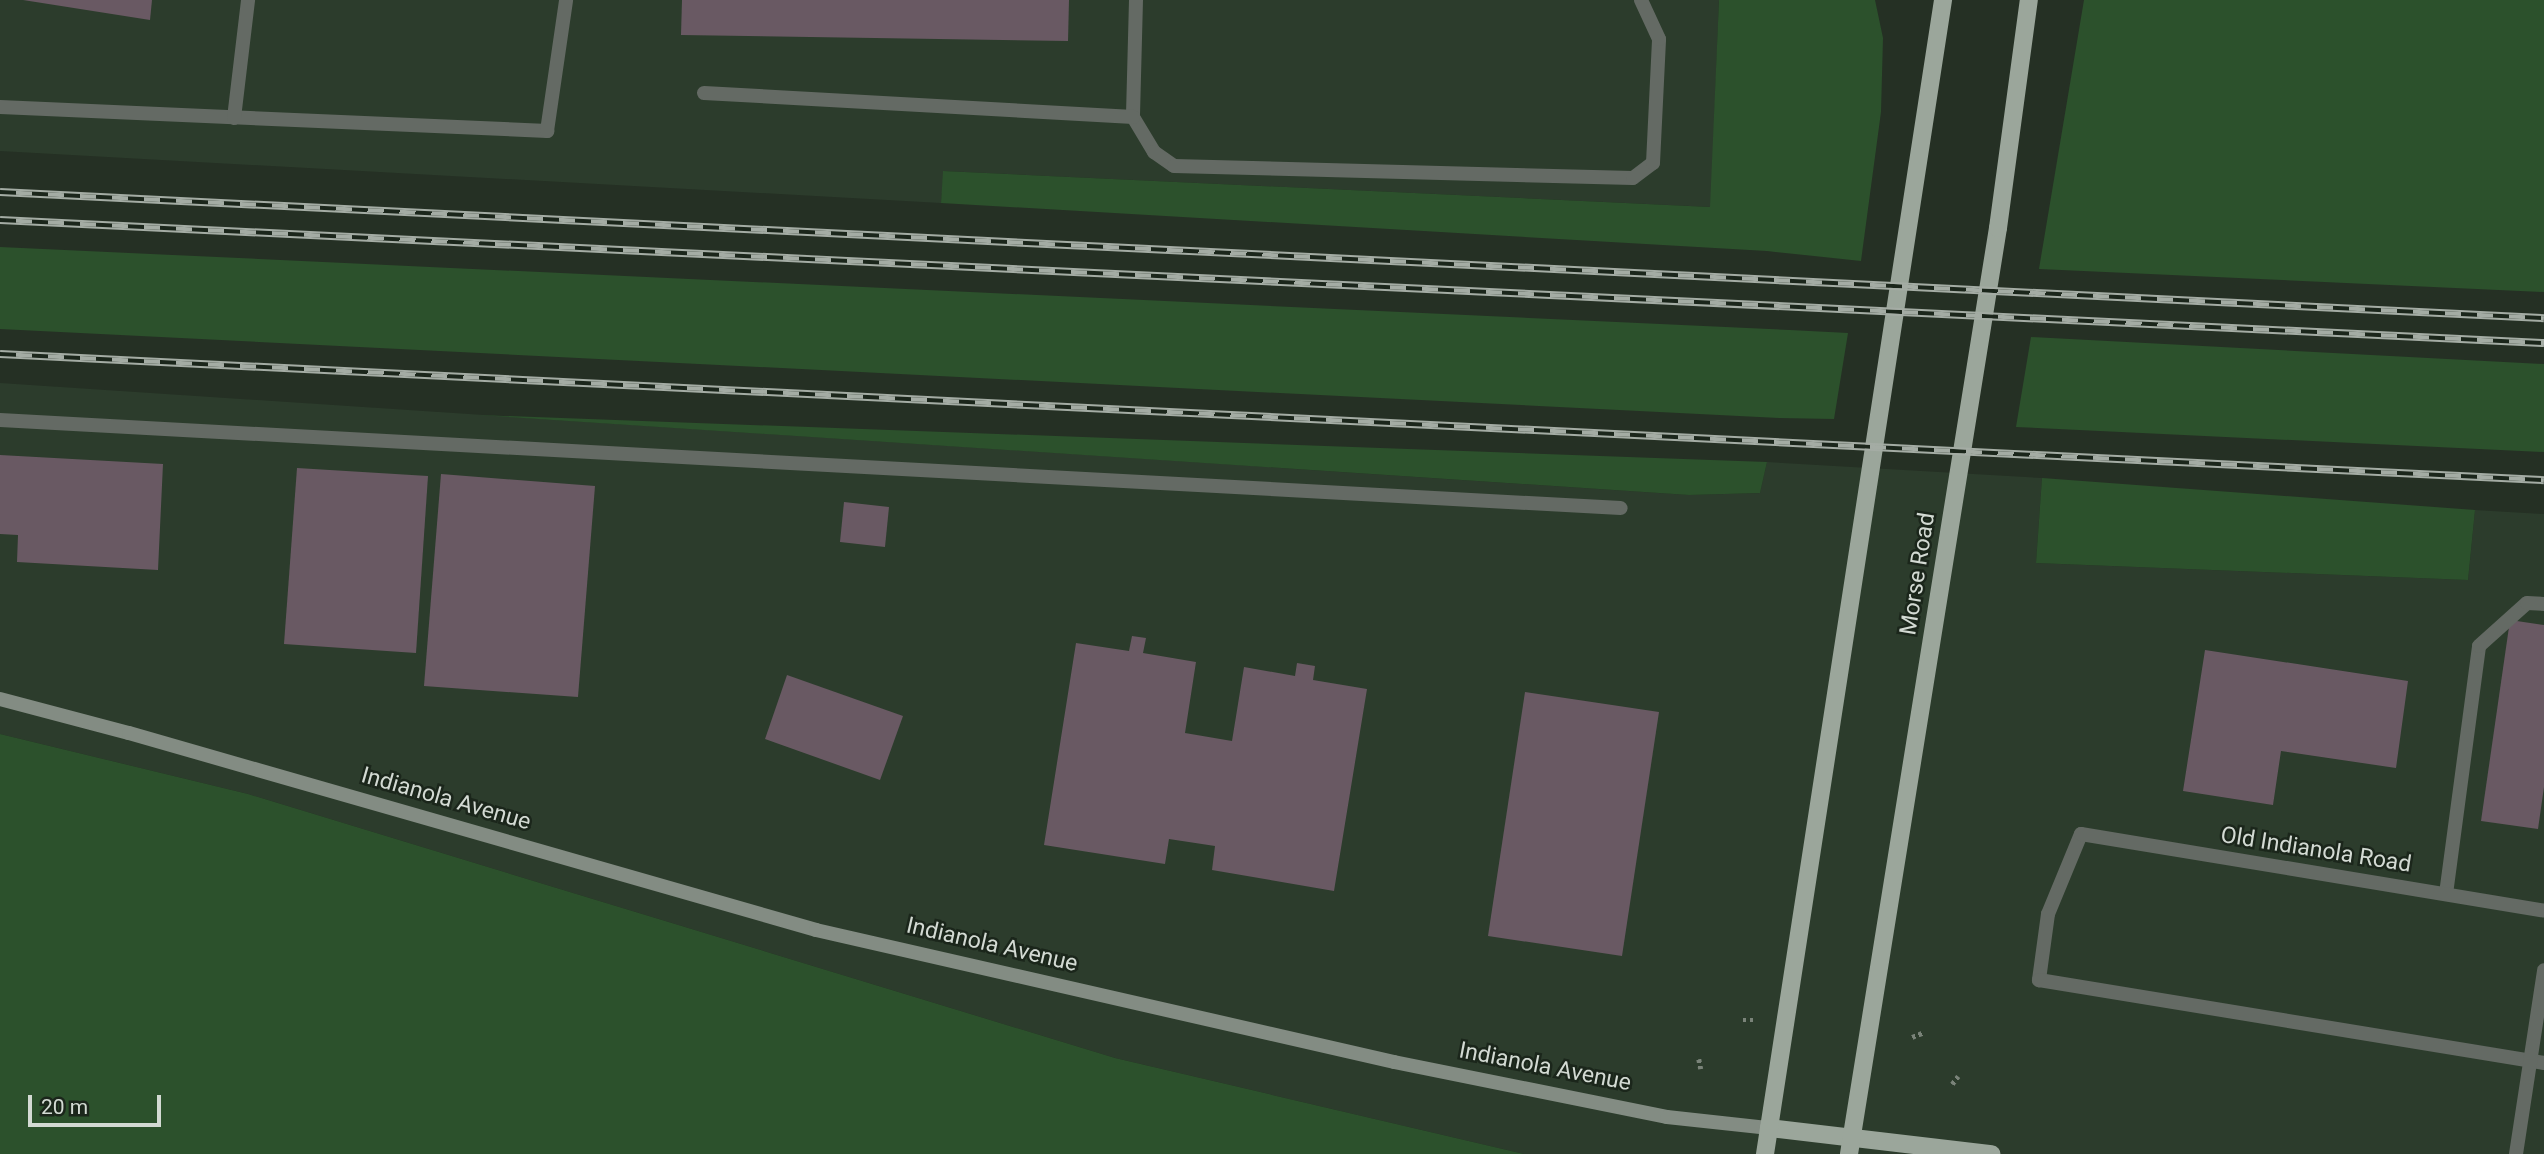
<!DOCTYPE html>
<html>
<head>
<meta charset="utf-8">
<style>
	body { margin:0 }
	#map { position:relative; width:2544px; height:1154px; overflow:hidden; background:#253024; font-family:Roboto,sans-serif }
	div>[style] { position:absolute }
	.built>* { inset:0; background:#2c3c2c }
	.green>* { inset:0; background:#2c512c }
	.building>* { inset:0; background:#695963 }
	.path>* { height:4.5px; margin-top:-2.25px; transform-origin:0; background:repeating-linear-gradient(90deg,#7a8379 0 3.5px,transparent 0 7px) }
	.lane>* { height:14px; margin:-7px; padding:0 7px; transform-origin:7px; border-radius:7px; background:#646a64 }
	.street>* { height:14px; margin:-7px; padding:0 7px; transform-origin:7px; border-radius:7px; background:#646a64 }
	.secondary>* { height:14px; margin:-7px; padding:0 7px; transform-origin:7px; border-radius:7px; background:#838c83 }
	.primary>* { height:18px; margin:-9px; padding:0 9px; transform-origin:9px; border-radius:9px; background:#9ba69b }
	.rail>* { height:8px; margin-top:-4px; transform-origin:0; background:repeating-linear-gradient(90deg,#1b261b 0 16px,#a4aca4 0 32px); box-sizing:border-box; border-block:2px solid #a4aca4 }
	span { translate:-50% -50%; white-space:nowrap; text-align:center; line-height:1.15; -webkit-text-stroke:5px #1b261b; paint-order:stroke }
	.street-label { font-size:23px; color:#d3dad3 }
	.scale { position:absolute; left:28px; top:1095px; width:133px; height:32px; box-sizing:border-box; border:4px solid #d3dad3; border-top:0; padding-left:9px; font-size:21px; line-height:24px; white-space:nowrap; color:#d3dad3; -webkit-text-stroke:5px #1b261b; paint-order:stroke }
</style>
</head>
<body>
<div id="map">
	<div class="built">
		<i style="clip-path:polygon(0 0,1719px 0,1711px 207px,944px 171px,941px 203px,0 151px)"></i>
		<i style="clip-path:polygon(0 383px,1689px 495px,1760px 493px,1767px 462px,2042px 478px,2036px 563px,2468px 580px,2475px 510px,2544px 514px,2544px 1154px,1524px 1154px,1115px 1058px,248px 794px,0 734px)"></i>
	</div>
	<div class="green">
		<i style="clip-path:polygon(1719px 0,1875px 0,1883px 38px,1881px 112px,1861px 261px,1767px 251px,941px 203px,943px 171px,1710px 207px)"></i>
		<i style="clip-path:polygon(2084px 0,2544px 0,2544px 292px,2039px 269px)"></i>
		<i style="clip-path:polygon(0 247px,1790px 330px,1848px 333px,1834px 419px,1779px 418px,0 329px)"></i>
		<i style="clip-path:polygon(2031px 337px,2544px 364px,2544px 452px,2016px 427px)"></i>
		<i style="clip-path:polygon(478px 415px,1767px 462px,1760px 493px,1689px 495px)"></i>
		<i style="clip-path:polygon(2042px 478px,2475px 510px,2468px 580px,2036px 563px)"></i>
		<i style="clip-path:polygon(0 734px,248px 794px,1115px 1058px,1524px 1154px,0 1154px)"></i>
	</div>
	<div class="building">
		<i style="clip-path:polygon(23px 0,152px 0,150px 20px)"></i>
		<i style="clip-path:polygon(682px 0,1069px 0,1068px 41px,681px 35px)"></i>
		<i style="clip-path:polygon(0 455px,163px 464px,158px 570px,17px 562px,18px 535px,0 534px)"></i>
		<i style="clip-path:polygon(297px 468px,428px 476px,416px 653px,284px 644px)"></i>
		<i style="clip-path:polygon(441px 474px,595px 486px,578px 697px,424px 686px)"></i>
		<i style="clip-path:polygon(844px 502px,889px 507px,885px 547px,840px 542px)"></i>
		<i style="clip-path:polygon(2510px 620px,2544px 625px,2544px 787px,2538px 829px,2481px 821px)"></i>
		<i style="clip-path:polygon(1132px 636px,1146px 638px,1143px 653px,1196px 662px,1185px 733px,1232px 741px,1244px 667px,1295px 676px,1297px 663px,1315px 666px,1313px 680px,1367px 689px,1334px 891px,1212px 870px,1215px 846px,1169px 839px,1165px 864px,1044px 845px,1076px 643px,1129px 651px)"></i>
		<i style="clip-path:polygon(2205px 650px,2408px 681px,2396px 768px,2281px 751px,2273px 805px,2183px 791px)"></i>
		<i style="clip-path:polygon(787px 675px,903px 716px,880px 780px,765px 739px)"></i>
		<i style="clip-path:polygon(1525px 692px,1659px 712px,1622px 956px,1488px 936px)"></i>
	</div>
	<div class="path">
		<i style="left:1743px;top:1020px;width:10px"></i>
		<i style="left:1912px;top:1037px;width:11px;rotate:-22deg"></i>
		<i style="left:1699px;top:1059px;width:10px;rotate:79deg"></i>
		<i style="left:1952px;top:1084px;width:10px;rotate:-53deg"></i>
	</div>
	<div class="lane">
		<i style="left:1136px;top:0;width:117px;rotate:91.5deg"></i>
		<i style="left:1133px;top:117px;width:41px;rotate:59deg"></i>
		<i style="left:1154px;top:152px;width:24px;rotate:35deg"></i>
		<i style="left:1174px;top:166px;width:459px;rotate:1.5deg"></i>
		<i style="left:1633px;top:178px;width:25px;rotate:-37deg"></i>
		<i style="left:1653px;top:163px;width:124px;rotate:-87.2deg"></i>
		<i style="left:1659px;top:39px;width:43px;rotate:-114.8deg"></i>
		<i style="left:704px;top:93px;width:430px;rotate:3.2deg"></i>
		<i style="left:0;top:107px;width:548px;rotate:2.51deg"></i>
		<i style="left:547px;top:131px;width:132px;rotate:-81.7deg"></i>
		<i style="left:234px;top:118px;width:119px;rotate:-83.2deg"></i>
		<i style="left:0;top:420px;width:1623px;rotate:3.11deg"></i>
		<i style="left:2081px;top:834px;width:87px;rotate:112.4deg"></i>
		<i style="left:2048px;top:914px;width:67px;rotate:97.8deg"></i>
		<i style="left:2039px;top:980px;width:512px;rotate:9.33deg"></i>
		<i style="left:2446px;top:894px;width:250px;rotate:-82.4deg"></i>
		<i style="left:2479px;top:646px;width:64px;rotate:-41.9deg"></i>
		<i style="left:2527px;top:603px;width:17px;rotate:3deg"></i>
		<i style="left:2516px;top:1154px;width:186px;rotate:-81.3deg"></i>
	</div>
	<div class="street">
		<i style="left:2081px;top:834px;width:469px;rotate:9.4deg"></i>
	</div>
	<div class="secondary">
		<i style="left:0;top:699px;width:133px;rotate:14.8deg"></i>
		<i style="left:129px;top:733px;width:715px;rotate:16deg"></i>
		<i style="left:816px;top:930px;width:593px;rotate:12.86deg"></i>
		<i style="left:1394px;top:1062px;width:278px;rotate:11.4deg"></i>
		<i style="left:1667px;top:1117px;width:103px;rotate:6.2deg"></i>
	</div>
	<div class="primary">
		<i style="left:1769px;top:1128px;width:224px;rotate:6.7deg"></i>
		<i style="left:1765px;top:1154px;width:1168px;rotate:-81.23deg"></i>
		<i style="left:1849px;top:1154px;width:938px;rotate:-80.86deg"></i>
		<i style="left:1998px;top:228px;width:230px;rotate:-82.3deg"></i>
	</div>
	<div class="rail">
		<i style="left:0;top:192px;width:2547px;rotate:2.84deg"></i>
		<i style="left:0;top:220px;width:2547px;rotate:2.77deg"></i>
		<i style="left:0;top:354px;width:2547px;rotate:2.84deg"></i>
	</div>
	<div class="street-label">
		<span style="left:1918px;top:574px;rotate:-81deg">Morse Road</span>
		<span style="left:446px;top:799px;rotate:16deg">Indianola Avenue</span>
		<span style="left:2316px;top:850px;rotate:9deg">Old Indianola Road</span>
		<span style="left:992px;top:945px;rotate:13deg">Indianola Avenue</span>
		<span style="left:1545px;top:1067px;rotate:11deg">Indianola Avenue</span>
	</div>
	<div class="scale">20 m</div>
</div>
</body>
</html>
